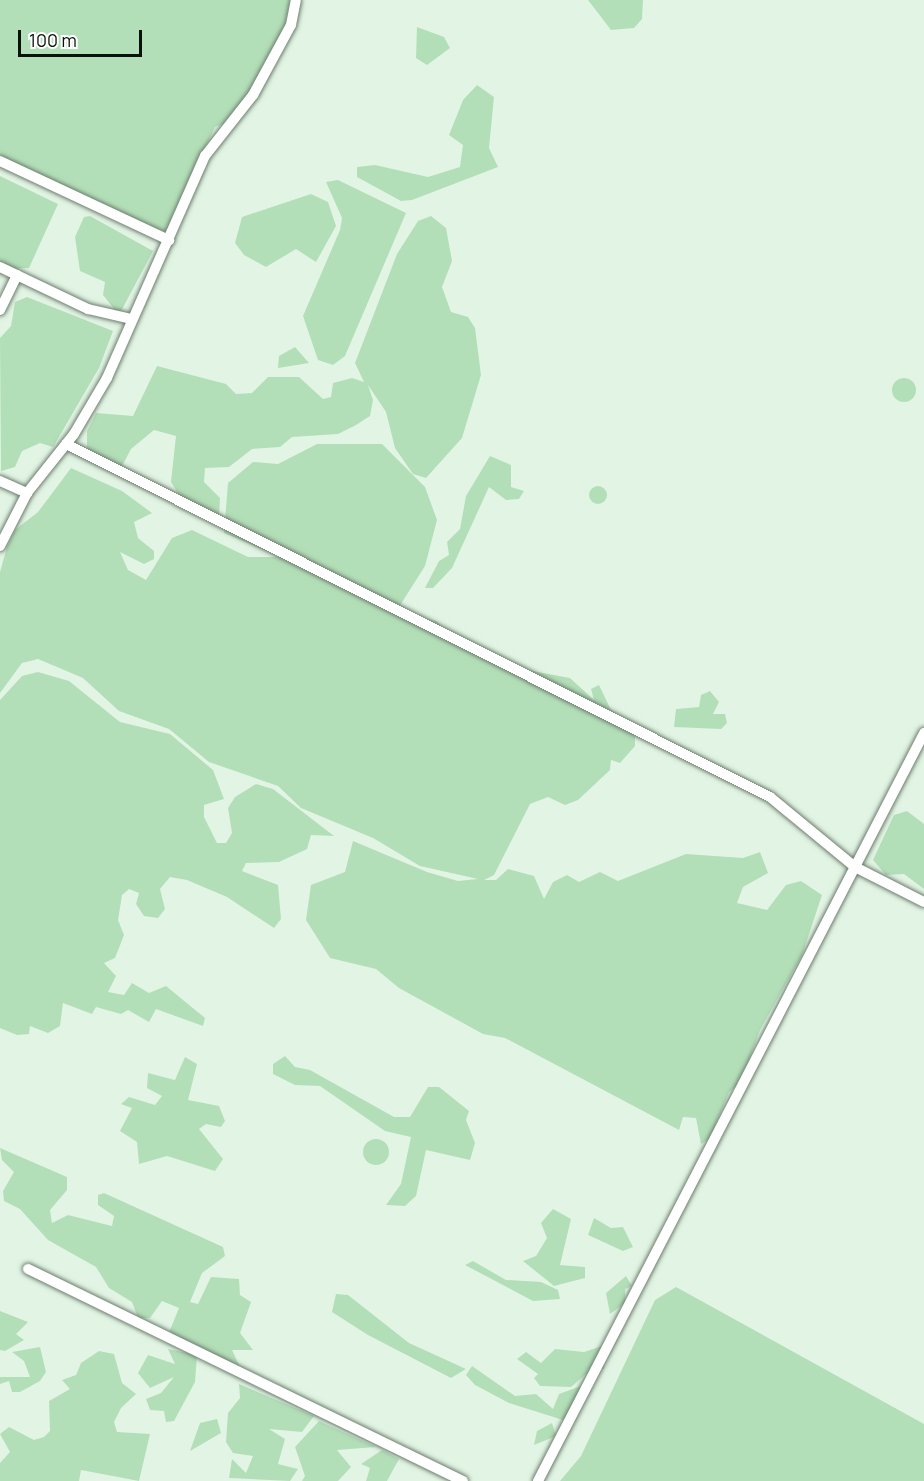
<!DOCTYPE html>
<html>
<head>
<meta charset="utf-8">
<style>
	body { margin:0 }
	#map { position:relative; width:924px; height:1481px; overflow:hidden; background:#e2f5e4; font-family:Manrope,sans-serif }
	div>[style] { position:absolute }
	.green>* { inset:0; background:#b3dfb8 }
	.round { border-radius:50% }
	.roads { filter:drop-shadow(0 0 2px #6c7d6e) drop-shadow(0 0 2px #6c7d6e) }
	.minor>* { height:10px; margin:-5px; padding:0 5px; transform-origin:5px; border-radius:5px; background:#fff }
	span { translate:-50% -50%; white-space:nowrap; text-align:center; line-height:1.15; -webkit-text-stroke:4.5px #fff; paint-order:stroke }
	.scale { position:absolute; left:18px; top:30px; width:124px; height:27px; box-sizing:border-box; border:3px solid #0b110b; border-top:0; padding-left:8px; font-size:18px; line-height:21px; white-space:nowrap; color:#0b110b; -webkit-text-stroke:4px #fff; paint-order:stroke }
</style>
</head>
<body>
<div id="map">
	<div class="green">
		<i style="clip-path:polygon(0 0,290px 0,285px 26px,248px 94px,228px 122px,215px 127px,166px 231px,151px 229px,0 158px)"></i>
		<i style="clip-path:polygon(588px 0,643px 0,642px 19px,634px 28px,611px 30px)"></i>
		<i style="clip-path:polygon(417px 27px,444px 37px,450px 48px,427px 65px,416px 58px)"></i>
		<i style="clip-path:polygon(477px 85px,494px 97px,489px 148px,498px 167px,412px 200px,401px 201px,357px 177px,357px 167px,375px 165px,428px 177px,460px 167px,463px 145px,449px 135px,463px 100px)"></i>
		<i style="clip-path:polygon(0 176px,58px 204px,29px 268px,0 269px)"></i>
		<i style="clip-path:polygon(338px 180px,406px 213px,345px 356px,333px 365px,318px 360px,303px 316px,340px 230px,342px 218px,326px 182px)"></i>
		<i style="clip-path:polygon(311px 194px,328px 202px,336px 226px,316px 262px,296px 249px,266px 267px,244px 255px,235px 243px,242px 217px)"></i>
		<i style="clip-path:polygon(90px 216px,153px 251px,119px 315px,103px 295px,105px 282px,80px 271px,75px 237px,84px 217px)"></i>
		<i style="clip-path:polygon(431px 216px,446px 228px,452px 261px,442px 287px,451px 312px,468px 317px,475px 328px,481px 375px,462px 438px,426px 478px,413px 474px,395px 448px,386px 412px,368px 385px,373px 400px,370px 416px,356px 425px,338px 434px,292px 437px,280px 447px,252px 449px,229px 467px,205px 468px,204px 482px,220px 498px,219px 518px,182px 500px,171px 482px,176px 436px,154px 430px,131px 449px,121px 468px,87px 453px,87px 431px,96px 413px,133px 416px,157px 366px,226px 384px,236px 394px,252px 393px,268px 377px,299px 377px,323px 399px,331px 397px,333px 383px,352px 378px,364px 382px,355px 363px,397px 254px,418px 221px)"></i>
		<i style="clip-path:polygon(27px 297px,113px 331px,99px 368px,53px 447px,40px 443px,22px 451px,15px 467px,1px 471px,0 338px,11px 326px,15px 302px)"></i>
		<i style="clip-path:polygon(295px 347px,309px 363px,278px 368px,279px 356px)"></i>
		<i class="round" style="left:892px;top:378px;width:24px;height:24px"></i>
		<i style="clip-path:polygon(317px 444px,382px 444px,425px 487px,437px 520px,425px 566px,399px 607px,415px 617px,437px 621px,444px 630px,516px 668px,570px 678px,594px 700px,591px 689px,599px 685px,611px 710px,635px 728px,635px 746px,620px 763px,611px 760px,610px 770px,578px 800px,565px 805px,548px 797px,530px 804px,494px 875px,484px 880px,496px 880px,508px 869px,534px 876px,544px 899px,553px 882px,567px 875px,579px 882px,600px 872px,618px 881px,686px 854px,743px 858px,760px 852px,768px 873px,743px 887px,737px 903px,767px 910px,786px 885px,801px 881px,822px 895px,802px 955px,760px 1030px,741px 1082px,729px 1092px,710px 1138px,701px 1144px,696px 1118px,683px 1117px,679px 1130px,505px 1038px,483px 1034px,399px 988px,376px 969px,330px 958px,306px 920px,311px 885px,345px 872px,353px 841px,427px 872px,458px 881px,478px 879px,420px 866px,373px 838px,301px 808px,278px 786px,209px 762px,169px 729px,119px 711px,83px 678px,38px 659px,22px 663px,0 693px,0 572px,7px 547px,15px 530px,38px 512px,71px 468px,122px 491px,152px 513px,134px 522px,138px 538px,154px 551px,154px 559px,144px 564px,120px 552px,128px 570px,146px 580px,172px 538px,192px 530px,248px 557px,281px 557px,224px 533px,228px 483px,253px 462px,278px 464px)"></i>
		<i style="clip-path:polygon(490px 456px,511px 465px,511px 487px,524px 491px,519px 499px,506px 500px,489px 487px,452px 568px,433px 588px,425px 588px,439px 561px,449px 555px,447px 542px,460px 529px,466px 496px)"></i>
		<i class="round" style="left:589px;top:486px;width:18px;height:18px"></i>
		<i style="clip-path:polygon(38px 672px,69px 681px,120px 722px,170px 734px,213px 770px,224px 799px,204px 805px,204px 817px,217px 843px,226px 843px,232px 833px,228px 808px,235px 797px,256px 784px,273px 789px,334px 836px,311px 835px,307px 849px,279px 862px,246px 863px,242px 871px,278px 885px,281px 919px,274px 928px,227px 897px,187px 880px,170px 877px,160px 889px,165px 909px,158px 918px,144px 916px,136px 904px,139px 893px,129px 889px,122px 895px,118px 920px,124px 935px,115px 958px,104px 963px,116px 976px,108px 992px,124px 995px,132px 983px,149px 993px,166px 986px,205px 1018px,203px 1026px,156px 1009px,149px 1022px,128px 1010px,121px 1014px,96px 1007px,92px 1014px,63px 1003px,60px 1026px,48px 1033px,30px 1026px,29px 1034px,17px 1035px,0 1028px,0 700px,22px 676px)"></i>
		<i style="clip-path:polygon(710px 691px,719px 702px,713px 714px,725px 714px,727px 723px,721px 729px,674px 727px,676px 709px,699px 707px,701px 695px)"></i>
		<i style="clip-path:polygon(907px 811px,924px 824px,924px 889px,904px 874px,886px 875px,873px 860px,894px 815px)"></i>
		<i style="clip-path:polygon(285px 1056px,295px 1067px,310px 1070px,394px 1117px,410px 1117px,428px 1087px,439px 1087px,469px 1111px,466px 1120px,475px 1143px,470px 1160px,426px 1150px,416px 1196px,405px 1206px,386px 1205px,401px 1184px,411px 1137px,385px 1131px,320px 1086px,295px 1085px,273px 1074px,273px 1064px)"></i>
		<i style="clip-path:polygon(185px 1057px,197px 1064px,188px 1100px,219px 1106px,225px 1121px,221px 1127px,206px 1124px,199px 1129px,223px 1159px,215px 1171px,167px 1156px,139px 1164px,137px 1142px,120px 1131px,132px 1108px,121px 1104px,129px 1097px,155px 1105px,162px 1096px,147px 1088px,148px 1073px,175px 1080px)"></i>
		<i class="round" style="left:363px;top:1139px;width:26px;height:26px"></i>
		<i style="clip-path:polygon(0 1148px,67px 1177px,67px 1190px,50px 1210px,52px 1223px,68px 1215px,112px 1226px,114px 1216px,98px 1205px,98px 1195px,104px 1193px,223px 1247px,225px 1256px,202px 1273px,190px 1302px,198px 1304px,211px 1277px,239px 1279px,240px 1295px,251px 1302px,240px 1333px,253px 1350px,232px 1350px,240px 1367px,168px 1335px,179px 1308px,162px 1301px,150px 1318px,138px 1318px,132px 1302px,109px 1288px,96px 1267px,48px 1240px,20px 1209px,4px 1201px,3px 1191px,14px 1172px,2px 1160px)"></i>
		<i style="clip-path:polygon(553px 1209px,571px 1219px,560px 1265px,585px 1267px,585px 1278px,554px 1286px,523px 1261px,536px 1256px,547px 1238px,541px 1223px)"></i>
		<i style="clip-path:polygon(594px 1218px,611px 1228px,623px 1227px,633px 1247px,623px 1251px,588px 1235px)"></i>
		<i style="clip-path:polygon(473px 1261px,506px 1280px,541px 1282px,558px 1290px,560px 1299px,533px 1301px,465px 1265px)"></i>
		<i style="clip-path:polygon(626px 1276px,632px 1286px,625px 1289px,625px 1303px,610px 1314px,606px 1293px)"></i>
		<i style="clip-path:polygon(676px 1287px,924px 1424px,924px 1481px,560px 1481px,581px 1456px,655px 1300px)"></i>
		<i style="clip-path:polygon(336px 1294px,348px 1295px,409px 1343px,466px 1369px,451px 1378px,368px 1335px,332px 1312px)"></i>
		<i style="clip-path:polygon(0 1311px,28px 1322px,16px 1334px,24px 1340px,5px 1351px,0 1350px)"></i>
		<i style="clip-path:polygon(605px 1345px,604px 1369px,594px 1367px,571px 1387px,540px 1386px,534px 1378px,538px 1374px,517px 1359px,526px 1352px,541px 1363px,555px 1349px,584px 1352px)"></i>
		<i style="clip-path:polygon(40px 1347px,46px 1372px,40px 1381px,20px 1392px,12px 1392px,9px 1381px,0 1384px,0 1377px,30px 1377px,24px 1361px,12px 1352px)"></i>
		<i style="clip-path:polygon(168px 1349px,197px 1355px,195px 1382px,174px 1421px,166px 1422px,164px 1411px,150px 1410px,146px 1399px,161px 1393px,174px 1377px,150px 1388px,138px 1373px,148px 1355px,175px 1364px)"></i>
		<i style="clip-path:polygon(99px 1351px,114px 1354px,122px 1383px,136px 1394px,121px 1408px,114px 1422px,117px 1432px,150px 1434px,139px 1481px,81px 1470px,79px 1481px,0 1481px,0 1463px,10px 1452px,0 1434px,9px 1427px,34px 1440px,44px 1437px,50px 1431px,49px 1401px,70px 1389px,62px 1380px,76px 1375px,81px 1363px)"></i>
		<i style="clip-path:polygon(472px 1366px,515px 1396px,536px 1394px,553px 1409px,559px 1394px,581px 1386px,575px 1414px,563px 1420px,509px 1403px,475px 1385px,466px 1375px)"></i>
		<i style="clip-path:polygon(239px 1384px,314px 1416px,302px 1432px,269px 1429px,285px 1439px,278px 1464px,298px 1469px,290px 1481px,229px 1478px,232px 1459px,246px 1473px,253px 1456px,233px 1453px,226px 1442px,228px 1413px,240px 1398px)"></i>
		<i style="clip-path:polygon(217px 1419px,221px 1433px,190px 1451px,200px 1423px)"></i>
		<i style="clip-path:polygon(319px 1421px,376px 1447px,337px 1450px,351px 1467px,338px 1481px,302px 1481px,305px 1476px,295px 1447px)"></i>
		<i style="clip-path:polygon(552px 1423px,556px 1436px,534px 1445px,537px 1431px)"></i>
		<i style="clip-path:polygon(382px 1450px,399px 1459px,387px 1481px,366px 1481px,370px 1468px,361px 1464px)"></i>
	</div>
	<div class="roads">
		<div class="minor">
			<i style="left:0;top:161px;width:187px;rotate:25.1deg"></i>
			<i style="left:0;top:267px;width:98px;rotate:25.5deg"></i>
			<i style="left:88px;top:309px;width:44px;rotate:13.1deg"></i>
			<i style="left:0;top:310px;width:39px;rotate:-64deg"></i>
			<i style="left:66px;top:444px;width:788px;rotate:26.63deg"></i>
			<i style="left:770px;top:797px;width:110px;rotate:39.5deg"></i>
			<i style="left:855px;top:867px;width:77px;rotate:26.9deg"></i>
			<i style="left:0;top:481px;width:30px;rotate:24deg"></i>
			<i style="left:27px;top:493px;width:75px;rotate:-51.5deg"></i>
			<i style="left:74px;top:434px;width:65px;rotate:-59.5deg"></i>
			<i style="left:107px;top:378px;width:243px;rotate:-66.2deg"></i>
			<i style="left:205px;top:156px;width:78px;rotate:-51.8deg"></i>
			<i style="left:253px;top:95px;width:80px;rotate:-61.5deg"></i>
			<i style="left:291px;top:25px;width:25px;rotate:-79deg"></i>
			<i style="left:0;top:546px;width:59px;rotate:-63deg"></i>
			<i style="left:28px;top:1269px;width:484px;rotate:26deg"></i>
			<i style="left:538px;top:1481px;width:842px;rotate:-62.7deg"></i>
		</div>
	</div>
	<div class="scale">100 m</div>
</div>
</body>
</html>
